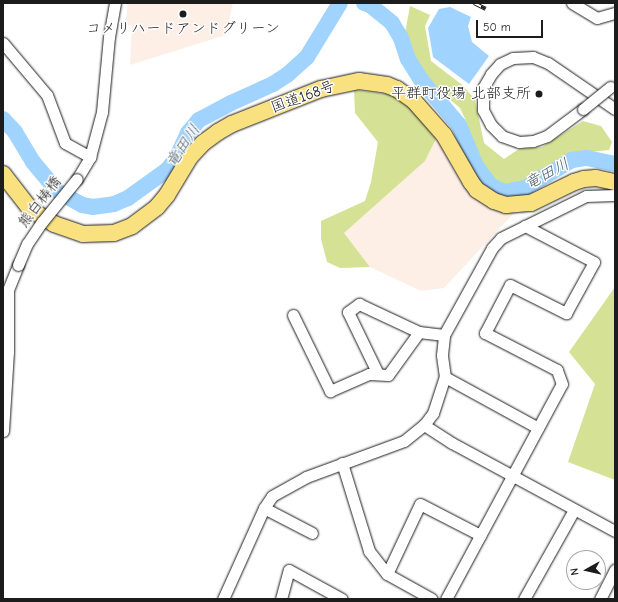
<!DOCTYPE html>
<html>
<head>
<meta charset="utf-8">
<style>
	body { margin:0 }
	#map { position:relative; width:618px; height:602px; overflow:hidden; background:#fff; font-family:"Comic Neue","Klee One",sans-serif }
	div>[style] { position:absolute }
	.built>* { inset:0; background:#feefe6 }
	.green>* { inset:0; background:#d5e194 }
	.water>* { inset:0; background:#a0d3fe }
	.river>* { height:16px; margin:-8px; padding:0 8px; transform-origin:8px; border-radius:8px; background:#a0d3fe }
	.roads { filter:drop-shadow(0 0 1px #1c1c1c) drop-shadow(0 0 1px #1c1c1c) }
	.minor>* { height:11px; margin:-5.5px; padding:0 5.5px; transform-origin:5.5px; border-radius:5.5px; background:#fff }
	.highway>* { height:16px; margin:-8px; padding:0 8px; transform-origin:8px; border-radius:8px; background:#fae180 }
	.rail>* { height:4px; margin-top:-2px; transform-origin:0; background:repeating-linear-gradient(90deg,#fff 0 8px,#1c1c1c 0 16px); box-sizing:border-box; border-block:1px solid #1c1c1c }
	.bridges { filter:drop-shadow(0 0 1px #1c1c1c) drop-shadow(0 0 1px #1c1c1c) }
	.minor-bridge>* { height:11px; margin:-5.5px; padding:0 5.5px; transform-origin:5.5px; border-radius:5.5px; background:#fff }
	.dots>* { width:11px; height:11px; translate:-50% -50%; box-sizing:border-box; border:2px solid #fff; border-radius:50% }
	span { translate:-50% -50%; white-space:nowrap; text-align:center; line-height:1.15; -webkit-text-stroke:3px #fff; paint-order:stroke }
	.poi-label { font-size:15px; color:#1c1c1c }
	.right { translate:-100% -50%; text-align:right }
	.street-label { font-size:15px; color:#1c1c1c }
	.water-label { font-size:16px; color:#4a5c6b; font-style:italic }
	.frame { position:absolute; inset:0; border:4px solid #1c1c1c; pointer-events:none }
	.north { position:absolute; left:566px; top:550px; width:40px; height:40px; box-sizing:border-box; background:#fff; border:1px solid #a4a4a4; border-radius:50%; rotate:262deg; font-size:11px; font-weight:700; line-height:16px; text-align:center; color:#1c1c1c }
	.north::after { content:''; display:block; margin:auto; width:14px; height:18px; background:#1c1c1c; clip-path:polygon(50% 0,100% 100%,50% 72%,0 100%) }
	.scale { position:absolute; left:476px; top:20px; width:67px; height:18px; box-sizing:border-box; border:2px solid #1c1c1c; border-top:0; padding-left:5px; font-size:12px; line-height:14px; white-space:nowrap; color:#1c1c1c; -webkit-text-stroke:3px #fff; paint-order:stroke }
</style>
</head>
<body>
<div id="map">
	<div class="built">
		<i style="clip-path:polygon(128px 3px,233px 3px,226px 35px,130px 65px,132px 25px,125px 25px)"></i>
		<i style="clip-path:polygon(436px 139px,455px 171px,480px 201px,515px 212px,444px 288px,421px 291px,370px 267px,344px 233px,425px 161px)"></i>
	</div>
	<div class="green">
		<i style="clip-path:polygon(410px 6px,430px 15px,425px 26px,431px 61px,461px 84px,475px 99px,484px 143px,504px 159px,519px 149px,542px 147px,583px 121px,601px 126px,612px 142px,609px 150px,571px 154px,523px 185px,505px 188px,493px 183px,479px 165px,468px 139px,467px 123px,460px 108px,427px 80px,413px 62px,404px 39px)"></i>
		<i style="clip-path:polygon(354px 90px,394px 95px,415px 113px,436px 139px,425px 161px,344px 233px,370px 267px,340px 268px,327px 262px,321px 239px,321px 221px,365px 201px,371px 182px,378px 142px,355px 113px)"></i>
		<i style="clip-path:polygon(615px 287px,615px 480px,568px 462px,595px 384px,569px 352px)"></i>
	</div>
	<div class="water">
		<i style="clip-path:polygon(450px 7px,471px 17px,468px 26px,472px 42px,489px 56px,469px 84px,433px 57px,428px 28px,439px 9px)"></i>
	</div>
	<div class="river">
		<i style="left:364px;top:3px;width:6px;rotate:18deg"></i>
		<i style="left:370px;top:5px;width:28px;rotate:39deg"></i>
		<i style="left:392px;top:23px;width:17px;rotate:59deg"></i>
		<i style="left:401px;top:38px;width:22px;rotate:72deg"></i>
		<i style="left:408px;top:59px;width:25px;rotate:58deg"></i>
		<i style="left:421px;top:80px;width:59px;rotate:49.8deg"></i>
		<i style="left:459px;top:125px;width:44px;rotate:67.5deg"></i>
		<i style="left:476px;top:166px;width:25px;rotate:53deg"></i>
		<i style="left:491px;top:186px;width:15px;rotate:23deg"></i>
		<i style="left:505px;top:192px;width:20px;rotate:-11deg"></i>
		<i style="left:525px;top:188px;width:55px;rotate:-30.8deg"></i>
		<i style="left:572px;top:160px;width:15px;rotate:-8deg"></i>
		<i style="left:587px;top:158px;width:29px;rotate:12deg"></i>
		<i style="left:3px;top:119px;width:18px;rotate:47deg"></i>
		<i style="left:15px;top:132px;width:35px;rotate:59deg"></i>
		<i style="left:33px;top:162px;width:38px;rotate:50deg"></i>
		<i style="left:57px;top:191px;width:29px;rotate:29deg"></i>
		<i style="left:82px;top:205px;width:11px;rotate:10deg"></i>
		<i style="left:93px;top:207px;width:21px;rotate:-8deg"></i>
		<i style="left:114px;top:204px;width:15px;rotate:-23deg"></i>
		<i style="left:128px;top:198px;width:48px;rotate:-35.7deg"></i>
		<i style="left:167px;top:170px;width:14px;rotate:-51deg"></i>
		<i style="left:176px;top:159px;width:29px;rotate:-65deg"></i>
		<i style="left:188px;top:133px;width:17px;rotate:-50deg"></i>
		<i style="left:199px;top:120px;width:36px;rotate:-28deg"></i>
		<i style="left:231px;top:103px;width:46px;rotate:-24.3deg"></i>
		<i style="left:273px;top:84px;width:17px;rotate:-33deg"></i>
		<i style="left:287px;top:75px;width:27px;rotate:-42deg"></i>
		<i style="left:307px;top:57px;width:63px;rotate:-58.6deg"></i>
	</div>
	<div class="roads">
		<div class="minor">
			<i style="left:572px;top:3px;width:29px;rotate:31deg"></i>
			<i style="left:597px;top:18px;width:19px;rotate:-16deg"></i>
			<i style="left:3px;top:43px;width:68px;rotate:49.8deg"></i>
			<i style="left:47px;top:95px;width:51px;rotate:69.4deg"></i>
			<i style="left:65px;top:143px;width:29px;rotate:29deg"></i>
			<i style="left:583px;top:109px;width:45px;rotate:143.1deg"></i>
			<i style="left:547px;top:136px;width:15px;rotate:160deg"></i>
			<i style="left:533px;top:141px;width:14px;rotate:176deg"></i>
			<i style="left:519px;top:142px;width:18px;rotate:-161deg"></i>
			<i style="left:502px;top:136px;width:16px;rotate:-135deg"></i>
			<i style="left:491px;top:125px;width:17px;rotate:-118deg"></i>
			<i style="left:483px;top:110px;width:22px;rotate:-90deg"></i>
			<i style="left:483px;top:88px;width:16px;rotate:-60deg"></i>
			<i style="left:491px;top:74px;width:13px;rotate:-48deg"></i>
			<i style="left:500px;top:64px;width:14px;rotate:-25deg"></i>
			<i style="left:513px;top:58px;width:20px;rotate:-3deg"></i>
			<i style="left:533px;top:57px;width:16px;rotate:22deg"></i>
			<i style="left:548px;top:63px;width:81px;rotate:34.5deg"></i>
			<i style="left:77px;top:179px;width:26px;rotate:-59deg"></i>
			<i style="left:90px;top:157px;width:47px;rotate:-75.1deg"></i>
			<i style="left:102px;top:112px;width:75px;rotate:-84.7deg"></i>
			<i style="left:109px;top:37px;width:35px;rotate:-80deg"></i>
			<i style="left:293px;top:315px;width:85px;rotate:64deg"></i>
			<i style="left:330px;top:391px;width:43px;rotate:-23.6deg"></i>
			<i style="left:369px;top:374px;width:19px;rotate:3deg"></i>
			<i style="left:388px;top:375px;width:53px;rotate:-54.2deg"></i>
			<i style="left:419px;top:332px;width:25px;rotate:7deg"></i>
			<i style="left:378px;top:374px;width:69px;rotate:-115.8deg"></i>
			<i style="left:348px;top:312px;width:14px;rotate:-36deg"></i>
			<i style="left:359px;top:304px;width:66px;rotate:25deg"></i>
			<i style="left:445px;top:377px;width:106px;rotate:28.7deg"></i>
			<i style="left:424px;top:425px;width:33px;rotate:33deg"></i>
			<i style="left:452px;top:443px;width:185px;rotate:28.4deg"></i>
			<i style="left:3px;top:431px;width:80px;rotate:-86.4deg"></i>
			<i style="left:8px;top:351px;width:61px;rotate:-90deg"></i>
			<i style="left:8px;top:290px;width:27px;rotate:-68deg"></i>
			<i style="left:342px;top:463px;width:92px;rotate:72.9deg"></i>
			<i style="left:369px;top:551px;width:29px;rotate:52deg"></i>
			<i style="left:387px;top:574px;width:51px;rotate:29.1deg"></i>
			<i style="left:264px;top:508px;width:54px;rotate:27.5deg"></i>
			<i style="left:387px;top:574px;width:77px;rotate:-64.8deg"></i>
			<i style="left:420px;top:504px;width:68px;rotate:27.3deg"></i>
			<i style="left:223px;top:599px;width:100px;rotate:-65.7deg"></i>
			<i style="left:264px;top:508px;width:14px;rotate:-56deg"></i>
			<i style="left:272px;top:496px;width:39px;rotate:-29deg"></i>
			<i style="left:306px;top:477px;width:104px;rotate:-20.2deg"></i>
			<i style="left:404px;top:441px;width:26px;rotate:-39deg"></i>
			<i style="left:424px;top:425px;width:15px;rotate:-53deg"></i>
			<i style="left:433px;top:413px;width:38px;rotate:-72deg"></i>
			<i style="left:445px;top:377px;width:22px;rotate:-98deg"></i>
			<i style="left:442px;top:355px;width:20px;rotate:-84deg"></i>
			<i style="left:444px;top:335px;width:99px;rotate:-61.1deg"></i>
			<i style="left:492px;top:248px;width:13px;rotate:-48deg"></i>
			<i style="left:501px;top:238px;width:95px;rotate:-26.3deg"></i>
			<i style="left:586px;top:196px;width:29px;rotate:-2deg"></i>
			<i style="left:281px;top:599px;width:30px;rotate:-75deg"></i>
			<i style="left:289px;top:570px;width:60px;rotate:28.7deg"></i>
			<i style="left:446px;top:599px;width:244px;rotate:-61.7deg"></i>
			<i style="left:562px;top:384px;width:15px;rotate:-110deg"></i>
			<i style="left:557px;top:370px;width:81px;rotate:-152.8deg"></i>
			<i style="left:485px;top:333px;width:54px;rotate:-62.5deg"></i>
			<i style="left:510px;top:285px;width:63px;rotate:26.6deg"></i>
			<i style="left:566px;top:313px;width:58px;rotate:-61.2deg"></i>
			<i style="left:594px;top:262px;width:78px;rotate:-152.4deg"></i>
			<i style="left:524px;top:599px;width:102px;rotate:-60.7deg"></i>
			<i style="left:600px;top:599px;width:33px;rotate:-63deg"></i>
		</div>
		<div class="highway">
			<i style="left:3px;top:174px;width:46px;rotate:52.1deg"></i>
			<i style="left:31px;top:210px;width:27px;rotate:31deg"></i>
			<i style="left:54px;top:224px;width:31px;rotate:19deg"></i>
			<i style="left:83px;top:234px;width:31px;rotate:-2deg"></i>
			<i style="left:114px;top:233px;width:19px;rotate:-21deg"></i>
			<i style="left:132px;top:226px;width:31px;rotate:-37deg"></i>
			<i style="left:157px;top:207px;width:16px;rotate:-50deg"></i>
			<i style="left:167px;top:195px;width:44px;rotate:-58.8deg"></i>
			<i style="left:190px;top:157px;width:19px;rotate:-47deg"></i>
			<i style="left:203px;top:143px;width:19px;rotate:-36deg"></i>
			<i style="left:218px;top:132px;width:16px;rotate:-30deg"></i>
			<i style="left:232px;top:124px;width:96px;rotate:-21.5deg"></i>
			<i style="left:321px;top:89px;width:39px;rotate:-12deg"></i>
			<i style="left:359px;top:81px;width:28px;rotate:8deg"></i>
			<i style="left:387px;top:85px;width:11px;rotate:22deg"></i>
			<i style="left:397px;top:89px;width:21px;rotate:35deg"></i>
			<i style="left:414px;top:101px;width:45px;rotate:48.6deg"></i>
			<i style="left:444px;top:135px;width:54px;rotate:60.1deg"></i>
			<i style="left:471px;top:182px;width:10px;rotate:53deg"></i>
			<i style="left:477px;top:190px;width:20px;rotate:33deg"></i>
			<i style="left:494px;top:201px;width:13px;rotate:18deg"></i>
			<i style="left:506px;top:205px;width:25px;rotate:-5deg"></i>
			<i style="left:531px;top:203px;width:48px;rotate:-26deg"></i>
			<i style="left:574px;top:182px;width:10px;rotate:-17deg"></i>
			<i style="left:584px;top:179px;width:12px;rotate:-5deg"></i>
			<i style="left:596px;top:178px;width:19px;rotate:12deg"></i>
		</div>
	</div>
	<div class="rail">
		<i style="left:474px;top:3px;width:13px;rotate:27deg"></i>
	</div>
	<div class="bridges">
		<div class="minor-bridge">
			<i style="left:583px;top:109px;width:35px;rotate:-39deg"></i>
			<i style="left:18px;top:265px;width:23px;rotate:-67deg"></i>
			<i style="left:27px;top:244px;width:27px;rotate:-56deg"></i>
			<i style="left:42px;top:222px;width:55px;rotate:-50.9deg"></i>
		</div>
	</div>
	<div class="dots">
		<i style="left:183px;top:14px;background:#1c1c1c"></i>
		<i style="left:539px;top:94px;background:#1c1c1c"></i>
	</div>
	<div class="poi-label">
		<span style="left:183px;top:29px">コメリハードアンドグリーン</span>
		<span class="right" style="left:531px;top:94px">平群町役場 北部支所</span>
	</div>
	<div class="street-label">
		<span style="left:303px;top:97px;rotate:-20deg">国道168号</span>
		<span style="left:40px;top:202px;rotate:-52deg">熊白梼橋</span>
	</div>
	<div class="water-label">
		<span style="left:183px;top:146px;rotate:-56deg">竜田川</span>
		<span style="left:547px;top:174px;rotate:-28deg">竜田川</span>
	</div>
	<div class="frame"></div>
	<div class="north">N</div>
	<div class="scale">50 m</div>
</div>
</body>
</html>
